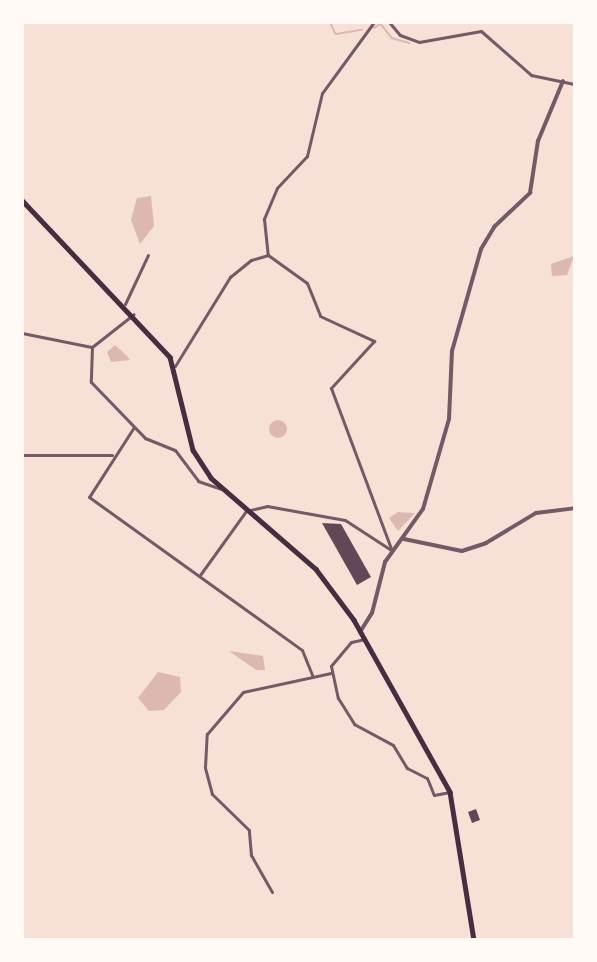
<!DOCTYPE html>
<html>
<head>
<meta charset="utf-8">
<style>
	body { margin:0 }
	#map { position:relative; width:597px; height:962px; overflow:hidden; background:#f7e1d7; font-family:Ubuntu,sans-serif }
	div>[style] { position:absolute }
	.water>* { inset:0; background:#dcb8b0 }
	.round { border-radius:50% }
	.stream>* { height:1.5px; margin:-0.75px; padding:0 0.75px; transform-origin:0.75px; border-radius:0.75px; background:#dcb8b0 }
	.building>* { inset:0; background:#644757 }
	.minor>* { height:3px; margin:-1.5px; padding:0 1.5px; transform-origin:1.5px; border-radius:1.5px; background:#755966 }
	.tertiary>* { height:4px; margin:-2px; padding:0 2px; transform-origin:2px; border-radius:2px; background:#755966 }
	.secondary>* { height:4.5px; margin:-2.25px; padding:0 2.25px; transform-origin:2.25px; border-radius:2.25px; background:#4a2c40 }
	span { translate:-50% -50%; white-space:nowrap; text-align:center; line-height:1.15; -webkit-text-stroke:6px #fffaf5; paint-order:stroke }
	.frame { position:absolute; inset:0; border:24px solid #fffaf5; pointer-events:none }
</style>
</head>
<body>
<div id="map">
	<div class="water">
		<i style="clip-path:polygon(151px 196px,154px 226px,140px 244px,131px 220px,137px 198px)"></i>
		<i style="clip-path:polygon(574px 256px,567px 275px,552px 276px,551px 264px)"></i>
		<i style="clip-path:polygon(115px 345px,127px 356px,130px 360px,111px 362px,107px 352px)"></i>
		<i class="round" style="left:269px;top:420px;width:18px;height:18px"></i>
		<i style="clip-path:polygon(398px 512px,415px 513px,398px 531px,389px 518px)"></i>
		<i style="clip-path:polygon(229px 651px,263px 656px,265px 670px,256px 670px)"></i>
		<i style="clip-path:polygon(158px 672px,180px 677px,181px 692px,164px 710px,149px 711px,138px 698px)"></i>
	</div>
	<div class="stream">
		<i style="left:330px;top:22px;width:13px;rotate:63deg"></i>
		<i style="left:336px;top:34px;width:26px;rotate:-9deg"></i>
		<i style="left:374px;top:28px;width:8px;rotate:-30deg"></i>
		<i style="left:381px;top:24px;width:18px;rotate:52deg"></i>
		<i style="left:392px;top:38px;width:18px;rotate:16deg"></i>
	</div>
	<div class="building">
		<i style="clip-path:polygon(322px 523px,341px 524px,371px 577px,357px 585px)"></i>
		<i style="clip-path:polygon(476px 809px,480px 820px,472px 823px,468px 812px)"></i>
	</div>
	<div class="minor">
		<i style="left:374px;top:22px;width:88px;rotate:126.2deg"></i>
		<i style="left:322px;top:93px;width:65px;rotate:103.4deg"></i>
		<i style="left:307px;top:156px;width:44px;rotate:133.2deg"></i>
		<i style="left:277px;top:188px;width:34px;rotate:113deg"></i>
		<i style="left:264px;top:219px;width:36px;rotate:84deg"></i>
		<i style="left:268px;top:255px;width:48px;rotate:35.7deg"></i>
		<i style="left:307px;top:283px;width:35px;rotate:68deg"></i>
		<i style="left:320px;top:316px;width:60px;rotate:24.8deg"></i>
		<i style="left:374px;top:341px;width:64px;rotate:132.5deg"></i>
		<i style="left:331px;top:388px;width:174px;rotate:69.5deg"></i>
		<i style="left:389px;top:22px;width:17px;rotate:50deg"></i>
		<i style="left:400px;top:35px;width:20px;rotate:20deg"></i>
		<i style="left:419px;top:42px;width:63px;rotate:-10.1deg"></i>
		<i style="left:481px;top:31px;width:67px;rotate:41.3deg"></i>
		<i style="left:531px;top:75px;width:44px;rotate:11.8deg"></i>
		<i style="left:125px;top:304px;width:54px;rotate:-64.9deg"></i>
		<i style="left:22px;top:333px;width:71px;rotate:11.3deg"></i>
		<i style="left:92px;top:347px;width:53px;rotate:-38.2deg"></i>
		<i style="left:92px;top:347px;width:35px;rotate:92deg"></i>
		<i style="left:91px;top:382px;width:78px;rotate:46deg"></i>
		<i style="left:145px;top:438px;width:32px;rotate:22deg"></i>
		<i style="left:175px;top:450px;width:39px;rotate:53deg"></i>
		<i style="left:198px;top:481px;width:24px;rotate:19deg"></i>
		<i style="left:175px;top:366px;width:105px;rotate:-58.3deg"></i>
		<i style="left:230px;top:277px;width:27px;rotate:-39deg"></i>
		<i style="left:251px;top:260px;width:18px;rotate:-16deg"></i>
		<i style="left:134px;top:427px;width:83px;rotate:122.7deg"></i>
		<i style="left:89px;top:497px;width:262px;rotate:35.7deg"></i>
		<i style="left:302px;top:650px;width:27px;rotate:68deg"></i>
		<i style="left:22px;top:455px;width:90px"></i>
		<i style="left:200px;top:575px;width:79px;rotate:-54.3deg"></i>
		<i style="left:246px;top:511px;width:22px;rotate:-13deg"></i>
		<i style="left:267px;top:506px;width:79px;rotate:10.2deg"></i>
		<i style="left:345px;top:520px;width:55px;rotate:33.1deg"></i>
		<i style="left:365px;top:639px;width:14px;rotate:168deg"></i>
		<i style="left:351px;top:642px;width:31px;rotate:130deg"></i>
		<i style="left:331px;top:666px;width:33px;rotate:78deg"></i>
		<i style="left:338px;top:698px;width:31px;rotate:58deg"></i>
		<i style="left:354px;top:724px;width:44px;rotate:28.3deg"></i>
		<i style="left:393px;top:745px;width:27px;rotate:59deg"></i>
		<i style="left:407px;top:768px;width:22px;rotate:27deg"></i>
		<i style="left:427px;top:778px;width:18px;rotate:68deg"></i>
		<i style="left:434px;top:795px;width:16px;rotate:-11deg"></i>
		<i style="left:272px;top:892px;width:43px;rotate:-119.6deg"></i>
		<i style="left:251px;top:855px;width:25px;rotate:-95deg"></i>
		<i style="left:249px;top:830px;width:52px;rotate:-135.8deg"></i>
		<i style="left:212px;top:794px;width:28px;rotate:-105deg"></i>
		<i style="left:205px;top:767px;width:33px;rotate:-87deg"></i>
		<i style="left:207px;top:734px;width:55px;rotate:-49.4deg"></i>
		<i style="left:243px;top:692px;width:90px;rotate:-12.2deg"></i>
	</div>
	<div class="tertiary">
		<i style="left:404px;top:539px;width:59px;rotate:11.7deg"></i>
		<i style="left:462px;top:551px;width:25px;rotate:-18deg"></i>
		<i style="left:486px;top:543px;width:58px;rotate:-31deg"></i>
		<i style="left:536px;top:513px;width:38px;rotate:-7deg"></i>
		<i style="left:360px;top:632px;width:22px;rotate:-58deg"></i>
		<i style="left:372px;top:613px;width:53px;rotate:-75.7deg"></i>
		<i style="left:385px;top:562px;width:65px;rotate:-54.4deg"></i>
		<i style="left:423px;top:509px;width:94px;rotate:-73.9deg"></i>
		<i style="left:449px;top:419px;width:68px;rotate:-87.5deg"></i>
		<i style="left:452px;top:351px;width:106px;rotate:-74.1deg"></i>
		<i style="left:481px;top:249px;width:26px;rotate:-59deg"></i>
		<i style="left:494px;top:227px;width:50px;rotate:-43.4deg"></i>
		<i style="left:530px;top:193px;width:53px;rotate:-81.3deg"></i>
		<i style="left:538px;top:141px;width:65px;rotate:-67.4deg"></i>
	</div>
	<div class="secondary">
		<i style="left:22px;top:200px;width:216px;rotate:46.7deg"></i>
		<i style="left:170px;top:357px;width:96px;rotate:76.1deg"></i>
		<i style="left:193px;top:450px;width:33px;rotate:57deg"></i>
		<i style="left:211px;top:478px;width:139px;rotate:40.9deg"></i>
		<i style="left:316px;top:569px;width:64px;rotate:53.3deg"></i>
		<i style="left:354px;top:620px;width:197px;rotate:60.8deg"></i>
		<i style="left:450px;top:792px;width:150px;rotate:80.8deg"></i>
	</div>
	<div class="frame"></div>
</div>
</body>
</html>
